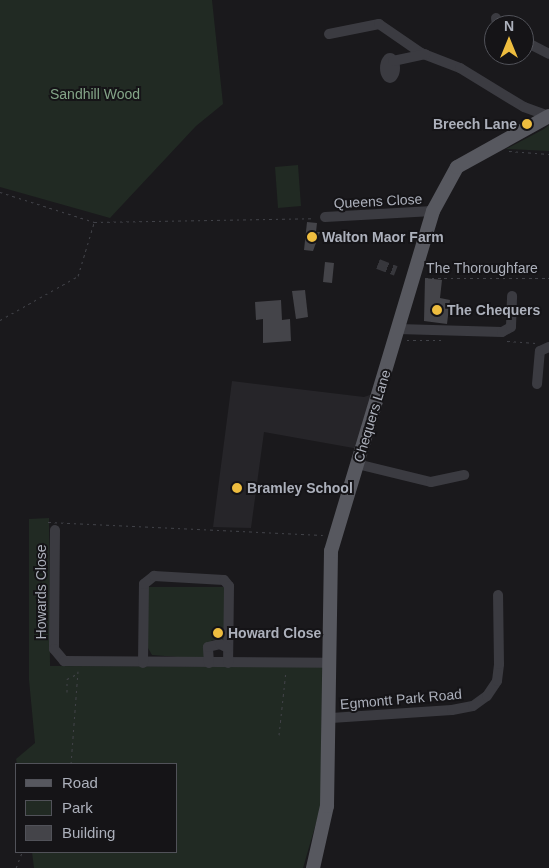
<!DOCTYPE html>
<html>
<head>
<meta charset="utf-8">
<style>
	body { margin:0 }
	#map { position:relative; width:549px; height:868px; overflow:hidden; background:#1a191c; font-family:Helvetica,sans-serif }
	div>[style] { position:absolute }
	.built>* { inset:0; background:#262529 }
	.green>* { inset:0; background:#212a23 }
	.building>* { inset:0; background:#444449 }
	.minor-tunnel>* { height:10px; margin-top:-5px; transform-origin:0; background:repeating-linear-gradient(90deg,#37373c 0 10px,transparent 0 15px) }
	.path>* { height:1px; margin-top:-0.5px; transform-origin:0; background:repeating-linear-gradient(90deg,#414248 0 2.5px,transparent 0 6.5px) }
	.minor>* { height:10px; margin:-5px; padding:0 5px; transform-origin:5px; border-radius:5px; background:#3b3b41 }
	.minor>.ring { margin:-5px; padding:0; box-sizing:content-box; background:none; border:10px solid #3b3b41; border-radius:50% }
	.major>* { height:14px; margin:-7px; padding:0 7px; transform-origin:7px; border-radius:7px; background:#57585f }
	.dots>* { width:14px; height:14px; translate:-50% -50%; box-sizing:border-box; border:2px solid #151417; border-radius:50% }
	span { translate:-50% -50%; white-space:nowrap; text-align:center; line-height:1.15; -webkit-text-stroke:4px #151417; paint-order:stroke }
	.park-label { font-size:14px; color:#84a588 }
	.poi-label { font-size:14px; color:#acb0bb; font-weight:700 }
	.right { translate:-100% -50%; text-align:right }
	.left { translate:0 -50%; text-align:left }
	.street-label { font-size:14px; color:#acb0bb }
	.legend { position:absolute; left:15px; top:763px; width:162px; height:90px; box-sizing:border-box; background:#151417; border:1px solid #515259; margin:0; padding:6px 9px; list-style:none; font-size:15px; color:#acb0bb }
	.legend li { display:flex; align-items:center; gap:10px; height:25px }
	.legend b { width:25px; border:1px solid #515259 }
	.north { position:absolute; left:484px; top:15px; width:50px; height:50px; box-sizing:border-box; background:#151417; border:1px solid #515259; border-radius:50%; rotate:0deg; font-size:14px; font-weight:700; line-height:20px; text-align:center; color:#acb0bb }
	.north::after { content:''; display:block; margin:auto; width:18px; height:22px; background:#eebd3f; clip-path:polygon(50% 0,100% 100%,50% 72%,0 100%) }
</style>
</head>
<body>
<div id="map">
	<div class="built">
		<i style="clip-path:polygon(232px 381px,364px 397px,376px 393px,359px 449px,264px 432px,251px 528px,213px 527px)"></i>
	</div>
	<div class="green">
		<i style="clip-path:polygon(0 0,212px 0,223px 104px,196px 126px,110px 218px,0 187px)"></i>
		<i style="clip-path:polygon(549px 125px,549px 151px,506px 149px,544px 129px)"></i>
		<i style="clip-path:polygon(298px 165px,301px 206px,278px 208px,275px 167px)"></i>
		<i style="clip-path:polygon(49px 518px,50px 666px,322px 667px,321px 806px,303px 868px,34px 868px,32px 852px,176px 852px,176px 764px,17px 764px,16px 759px,35px 743px,29px 680px,29px 519px)"></i>
		<i style="clip-path:polygon(148px 587px,224px 587px,225px 641px,212px 640px,203px 659px,152px 655px,148px 648px)"></i>
	</div>
	<div class="building">
		<i style="clip-path:polygon(307px 222px,317px 223px,316px 232px,320px 232px,313px 251px,304px 250px)"></i>
		<i style="clip-path:polygon(325px 262px,334px 263px,332px 283px,323px 282px)"></i>
		<i style="clip-path:polygon(425px 278px,442px 280px,440px 298px,450px 300px,447px 324px,424px 321px)"></i>
		<i style="clip-path:polygon(305px 290px,308px 317px,296px 319px,292px 291px)"></i>
		<i style="clip-path:polygon(281px 300px,282px 320px,290px 319px,291px 341px,263px 343px,263px 319px,256px 320px,255px 302px)"></i>
	</div>
	<div class="minor-tunnel">
		<i style="left:378px;top:264px;width:19px;rotate:21deg"></i>
	</div>
	<div class="path">
		<i style="left:509px;top:151px;width:40px;rotate:4.3deg"></i>
		<i style="left:0;top:192px;width:99px;rotate:17.7deg"></i>
		<i style="left:94px;top:222px;width:220px;rotate:-1deg"></i>
		<i style="left:425px;top:278px;width:124px"></i>
		<i style="left:0;top:320px;width:90px;rotate:-29.4deg"></i>
		<i style="left:78px;top:276px;width:55px;rotate:-73.2deg"></i>
		<i style="left:407px;top:340px;width:34px"></i>
		<i style="left:507px;top:341px;width:29px;rotate:4deg"></i>
		<i style="left:48px;top:522px;width:275px;rotate:2.7deg"></i>
		<i style="left:67px;top:692px;width:13px;rotate:-90deg"></i>
		<i style="left:67px;top:679px;width:11px;rotate:-27deg"></i>
		<i style="left:279px;top:735px;width:64px;rotate:-83.8deg"></i>
		<i style="left:71px;top:764px;width:93px;rotate:-85.7deg"></i>
		<i style="left:16px;top:868px;width:17px;rotate:-69deg"></i>
	</div>
	<div class="minor">
		<i style="left:496px;top:18px;width:7px;rotate:82deg"></i>
		<i style="left:329px;top:34px;width:51px;rotate:-11.3deg"></i>
		<i style="left:379px;top:24px;width:51px;rotate:34.6deg"></i>
		<i style="left:421px;top:53px;width:42px;rotate:21deg"></i>
		<i style="left:460px;top:68px;width:75px;rotate:31.4deg"></i>
		<i style="left:524px;top:107px;width:27px;rotate:20deg"></i>
		<i style="left:524px;top:41px;width:28px;rotate:27deg"></i>
		<i class="ring" style="left:384.5px;top:57.5px;width:-1px;height:-1px"></i>
		<i style="left:393px;top:61px;width:33px;rotate:-12deg"></i>
		<i style="left:325px;top:217px;width:108px;rotate:-3.2deg"></i>
		<i style="left:398px;top:329px;width:104px;rotate:1.7deg"></i>
		<i style="left:502px;top:332px;width:10px;rotate:-29deg"></i>
		<i style="left:511px;top:327px;width:31px;rotate:-88deg"></i>
		<i style="left:537px;top:384px;width:33px;rotate:-85deg"></i>
		<i style="left:540px;top:351px;width:10px;rotate:-24deg"></i>
		<i style="left:357px;top:464px;width:76px;rotate:13.7deg"></i>
		<i style="left:431px;top:482px;width:34px;rotate:-12deg"></i>
		<i style="left:55px;top:530px;width:119px;rotate:90.5deg"></i>
		<i style="left:54px;top:649px;width:16px;rotate:50deg"></i>
		<i style="left:64px;top:661px;width:264px;rotate:0.4deg"></i>
		<i style="left:143px;top:663px;width:79px;rotate:-89.3deg"></i>
		<i style="left:144px;top:584px;width:13px;rotate:-39deg"></i>
		<i style="left:154px;top:576px;width:70px;rotate:3.3deg"></i>
		<i style="left:224px;top:580px;width:8px;rotate:50deg"></i>
		<i style="left:229px;top:586px;width:77px;rotate:90.7deg"></i>
		<i style="left:209px;top:663px;width:16px;rotate:-94deg"></i>
		<i style="left:208px;top:647px;width:12px;rotate:-14deg"></i>
		<i style="left:220px;top:644px;width:9px;rotate:27deg"></i>
		<i style="left:331px;top:718px;width:121px;rotate:-3.8deg"></i>
		<i style="left:452px;top:710px;width:21px;rotate:-11deg"></i>
		<i style="left:473px;top:706px;width:17px;rotate:-36deg"></i>
		<i style="left:487px;top:696px;width:18px;rotate:-56deg"></i>
		<i style="left:497px;top:681px;width:17px;rotate:-83deg"></i>
		<i style="left:499px;top:664px;width:69px;rotate:-90.8deg"></i>
	</div>
	<div class="major">
		<i style="left:313px;top:868px;width:64px;rotate:-77.3deg"></i>
		<i style="left:327px;top:806px;width:255px;rotate:-89.1deg"></i>
		<i style="left:331px;top:551px;width:355px;rotate:-73.3deg"></i>
		<i style="left:433px;top:211px;width:50px;rotate:-61.4deg"></i>
		<i style="left:457px;top:167px;width:105px;rotate:-29deg"></i>
	</div>
	<div class="dots">
		<i style="left:527px;top:124px;background:#eebd3f"></i>
		<i style="left:312px;top:237px;background:#eebd3f"></i>
		<i style="left:437px;top:310px;background:#eebd3f"></i>
		<i style="left:237px;top:488px;background:#eebd3f"></i>
		<i style="left:218px;top:633px;background:#eebd3f"></i>
	</div>
	<div class="park-label">
		<span style="left:95px;top:94px">Sandhill Wood</span>
	</div>
	<div class="poi-label">
		<span class="right" style="left:517px;top:124px">Breech Lane</span>
		<span class="left" style="left:322px;top:237px">Walton Maor Farm</span>
		<span class="left" style="left:447px;top:310px">The Chequers</span>
		<span class="left" style="left:247px;top:488px">Bramley School</span>
		<span class="left" style="left:228px;top:633px">Howard Close</span>
	</div>
	<div class="street-label">
		<span style="left:378px;top:201px;rotate:-3deg">Queens Close</span>
		<span style="left:482px;top:268px">The Thoroughfare</span>
		<span style="left:372px;top:416px;rotate:-73deg">Chequers Lane</span>
		<span style="left:41px;top:592px;rotate:-90deg">Howards Close</span>
		<span style="left:401px;top:699px;rotate:-5deg">Egmontt Park Road</span>
	</div>
	<ul class="legend">
	<li><b style="height:6px;background:#57585f"></b>Road</li>
	<li><b style="height:14px;background:#212a23"></b>Park</li>
	<li><b style="height:14px;background:#444449"></b>Building</li>
	</ul>
	<div class="north">N</div>
</div>
</body>
</html>
